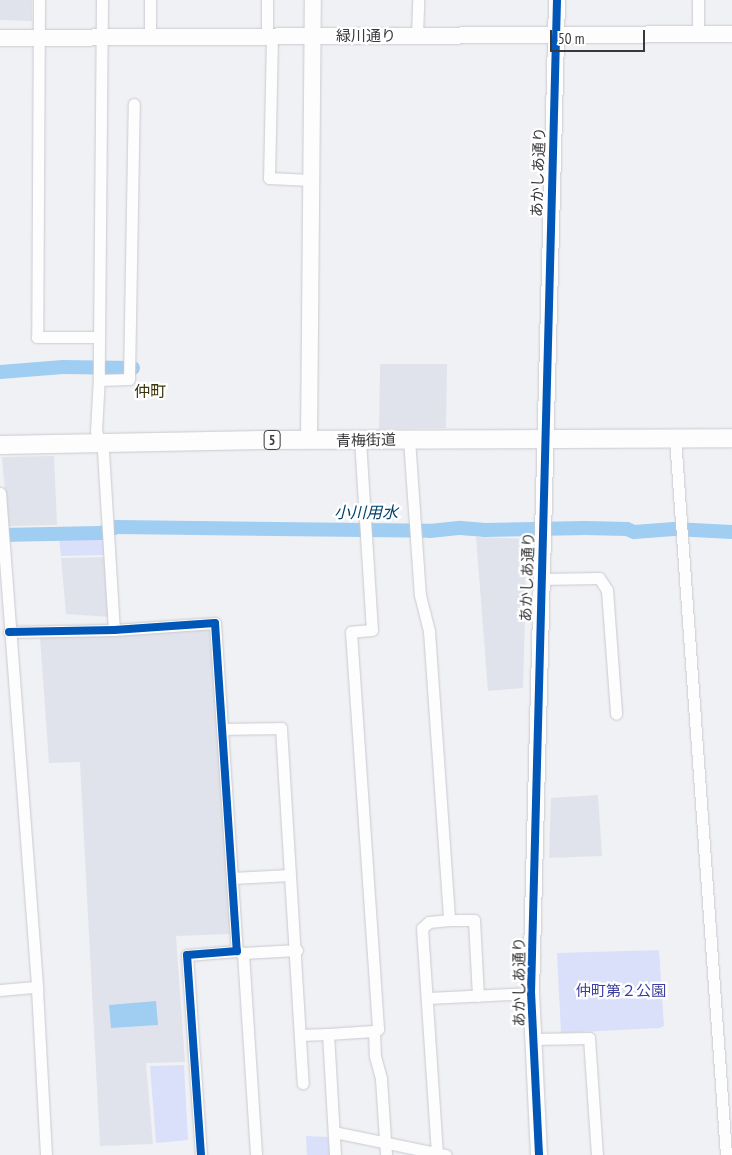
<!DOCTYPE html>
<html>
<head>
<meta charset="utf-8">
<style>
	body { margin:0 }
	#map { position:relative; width:732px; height:1155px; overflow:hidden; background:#f0f1f5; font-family:"PT Sans Narrow","Noto Sans JP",sans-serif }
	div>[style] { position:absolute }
	.built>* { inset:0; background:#e1e3ec }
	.green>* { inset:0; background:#dbe0fa }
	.water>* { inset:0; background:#a0cdf2 }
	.canal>* { height:14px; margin:-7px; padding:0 7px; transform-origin:7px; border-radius:7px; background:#a0cdf2 }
	.roads { filter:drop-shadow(0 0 1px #cacacd) drop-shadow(0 0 1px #cacacd) }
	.street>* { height:11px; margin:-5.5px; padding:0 5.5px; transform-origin:5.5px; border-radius:5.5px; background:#fdfdfe }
	.secondary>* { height:16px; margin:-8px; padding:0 8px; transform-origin:8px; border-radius:8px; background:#fdfdfe }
	.primary>* { height:18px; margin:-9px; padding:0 9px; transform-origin:9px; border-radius:9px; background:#fdfdfe }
	.cycleway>* { height:8px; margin:-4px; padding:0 4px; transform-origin:4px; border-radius:4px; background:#0057b8 }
	span { translate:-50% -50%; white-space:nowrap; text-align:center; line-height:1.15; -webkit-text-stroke:4.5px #fff; paint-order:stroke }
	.shield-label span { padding:1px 4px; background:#fff; border:1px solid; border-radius:4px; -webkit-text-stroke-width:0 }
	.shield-label { font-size:14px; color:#39393c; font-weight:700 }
	.street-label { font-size:15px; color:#39393c }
	.park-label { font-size:15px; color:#3b3d9f }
	.neighbourhood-label { font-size:16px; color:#3c350a }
	.water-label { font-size:16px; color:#00406a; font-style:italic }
	.scale { position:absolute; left:550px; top:30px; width:95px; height:22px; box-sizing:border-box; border:2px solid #39393c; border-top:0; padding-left:6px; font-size:15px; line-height:18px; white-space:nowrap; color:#39393c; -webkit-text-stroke:4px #fff; paint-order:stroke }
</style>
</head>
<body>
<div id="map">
	<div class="built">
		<i style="clip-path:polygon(0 0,32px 0,32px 21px,0 20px)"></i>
		<i style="clip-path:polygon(380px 364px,447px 364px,446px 428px,379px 429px)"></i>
		<i style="clip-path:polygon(54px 456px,57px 525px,8px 526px,2px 457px)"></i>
		<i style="clip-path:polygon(476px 537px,527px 539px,523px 688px,488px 691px)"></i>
		<i style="clip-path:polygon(106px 557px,110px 617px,66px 614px,61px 558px)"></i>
		<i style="clip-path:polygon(209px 629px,218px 729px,230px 934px,176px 936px,185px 1062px,146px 1063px,153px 1144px,100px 1146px,80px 762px,49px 763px,40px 637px)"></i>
		<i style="clip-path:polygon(598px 795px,602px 856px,549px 858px,551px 798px)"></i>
	</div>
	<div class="green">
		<i style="clip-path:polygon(104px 536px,104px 555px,61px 556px,59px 537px)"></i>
		<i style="clip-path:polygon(659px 950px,664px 1026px,660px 1028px,561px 1033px,557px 953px)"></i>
		<i style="clip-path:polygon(184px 1065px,188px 1140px,156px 1143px,150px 1066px)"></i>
		<i style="clip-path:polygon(306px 1136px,328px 1137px,330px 1155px,307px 1155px)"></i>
	</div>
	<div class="water">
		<i style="clip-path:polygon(156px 1001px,158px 1025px,111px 1028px,109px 1005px)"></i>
	</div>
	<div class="canal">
		<i style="left:0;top:372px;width:63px;rotate:-4.5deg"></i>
		<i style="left:63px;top:367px;width:70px;rotate:0.8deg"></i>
		<i style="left:0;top:535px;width:101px;rotate:-1.1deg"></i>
		<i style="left:101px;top:533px;width:17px;rotate:-21deg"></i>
		<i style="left:117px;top:527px;width:313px;rotate:0.7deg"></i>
		<i style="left:430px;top:531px;width:31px;rotate:-6deg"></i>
		<i style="left:461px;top:528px;width:24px;rotate:5deg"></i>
		<i style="left:485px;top:530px;width:101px;rotate:-1.1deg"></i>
		<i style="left:586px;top:528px;width:41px;rotate:1.4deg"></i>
		<i style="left:627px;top:529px;width:8px;rotate:23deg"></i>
		<i style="left:634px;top:532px;width:40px;rotate:-4.3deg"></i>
		<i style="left:674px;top:529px;width:58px;rotate:3deg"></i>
	</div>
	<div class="roads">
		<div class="street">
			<i style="left:39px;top:0;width:337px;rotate:90.3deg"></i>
			<i style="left:37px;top:337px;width:62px"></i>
			<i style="left:102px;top:0;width:376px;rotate:90.5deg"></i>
			<i style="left:99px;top:376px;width:55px;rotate:93.1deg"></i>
			<i style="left:96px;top:431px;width:21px;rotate:71deg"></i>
			<i style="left:103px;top:451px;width:179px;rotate:86.5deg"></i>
			<i style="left:698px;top:34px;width:34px;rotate:-90deg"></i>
			<i style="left:417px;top:36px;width:36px;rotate:-88deg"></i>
			<i style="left:150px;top:37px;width:37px;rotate:-90deg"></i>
			<i style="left:267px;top:37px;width:37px;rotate:-90deg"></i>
			<i style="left:272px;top:37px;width:141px;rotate:91.2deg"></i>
			<i style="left:269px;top:178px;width:42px;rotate:2.7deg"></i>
			<i style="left:99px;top:380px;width:30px;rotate:-2deg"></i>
			<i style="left:129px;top:379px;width:275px;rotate:-89deg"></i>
			<i style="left:675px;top:438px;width:719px;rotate:85.93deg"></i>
			<i style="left:409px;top:439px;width:156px;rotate:86deg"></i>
			<i style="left:420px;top:595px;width:37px;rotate:76deg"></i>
			<i style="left:429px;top:631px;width:290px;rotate:86deg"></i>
			<i style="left:449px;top:920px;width:20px;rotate:174deg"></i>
			<i style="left:429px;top:922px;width:9px;rotate:139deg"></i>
			<i style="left:422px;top:928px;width:227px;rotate:86.2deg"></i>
			<i style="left:360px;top:440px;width:190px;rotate:86.4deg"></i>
			<i style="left:372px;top:630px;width:21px;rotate:175deg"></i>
			<i style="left:351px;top:632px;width:398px;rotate:86.1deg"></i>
			<i style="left:378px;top:1029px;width:4px;rotate:153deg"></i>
			<i style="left:374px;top:1031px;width:25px;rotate:88deg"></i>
			<i style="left:375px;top:1056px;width:24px;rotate:75deg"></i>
			<i style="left:381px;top:1079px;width:76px;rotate:86.2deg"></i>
			<i style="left:0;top:493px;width:497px;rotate:85.7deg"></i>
			<i style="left:37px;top:989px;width:166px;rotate:86.9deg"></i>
			<i style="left:541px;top:579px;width:58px;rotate:-1deg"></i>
			<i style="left:599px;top:578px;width:14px;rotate:56deg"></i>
			<i style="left:607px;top:590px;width:124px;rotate:85.8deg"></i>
			<i style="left:9px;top:632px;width:105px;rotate:-1.1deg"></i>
			<i style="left:114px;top:630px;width:101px;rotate:-4deg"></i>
			<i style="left:215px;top:623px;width:329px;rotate:86.2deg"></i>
			<i style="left:237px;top:951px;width:50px;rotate:175.4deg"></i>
			<i style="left:187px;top:955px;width:200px;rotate:86deg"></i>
			<i style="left:224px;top:729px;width:57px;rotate:-1deg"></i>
			<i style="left:281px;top:728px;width:356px;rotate:86.5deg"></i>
			<i style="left:232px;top:878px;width:58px;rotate:-3deg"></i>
			<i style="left:449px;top:920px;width:25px"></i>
			<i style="left:474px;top:920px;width:76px;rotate:87deg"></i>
			<i style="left:237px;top:951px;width:6px;rotate:18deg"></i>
			<i style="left:243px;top:953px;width:202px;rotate:86.3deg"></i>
			<i style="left:243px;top:953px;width:54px;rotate:-3.2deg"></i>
			<i style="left:0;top:990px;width:36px;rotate:-5deg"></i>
			<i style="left:428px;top:998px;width:103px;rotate:-2.8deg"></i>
			<i style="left:300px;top:1035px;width:28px;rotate:-2deg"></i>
			<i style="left:532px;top:1039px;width:57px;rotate:-1deg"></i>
			<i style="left:589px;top:1038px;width:117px;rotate:86.1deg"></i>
			<i style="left:334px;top:1132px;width:114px;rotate:11.6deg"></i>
			<i style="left:335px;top:1155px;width:121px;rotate:-93.3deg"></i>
			<i style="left:328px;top:1034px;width:46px;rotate:-3.7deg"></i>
		</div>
		<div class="secondary">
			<i style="left:0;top:38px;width:732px;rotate:-0.31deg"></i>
			<i style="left:309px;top:440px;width:440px;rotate:-89.5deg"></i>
			<i style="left:539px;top:1155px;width:162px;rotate:-92.8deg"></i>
			<i style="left:531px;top:993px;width:993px;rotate:-88.5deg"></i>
		</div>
		<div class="primary">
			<i style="left:0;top:445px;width:262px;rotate:-1.1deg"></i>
			<i style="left:262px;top:440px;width:470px;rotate:-0.2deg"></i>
		</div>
	</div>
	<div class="cycleway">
		<i style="left:9px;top:632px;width:105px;rotate:-1.1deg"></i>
		<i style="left:114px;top:630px;width:101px;rotate:-4deg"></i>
		<i style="left:215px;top:623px;width:329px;rotate:86.2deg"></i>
		<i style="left:237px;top:951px;width:50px;rotate:175.4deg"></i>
		<i style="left:187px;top:955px;width:200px;rotate:86deg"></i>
		<i style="left:539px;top:1155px;width:162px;rotate:-92.8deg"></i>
		<i style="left:531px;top:993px;width:993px;rotate:-88.5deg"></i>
	</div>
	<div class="shield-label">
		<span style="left:272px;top:440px">5</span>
	</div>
	<div class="street-label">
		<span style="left:366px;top:36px">緑川通り</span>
		<span style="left:538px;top:172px;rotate:-88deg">あかしあ通り</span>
		<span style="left:366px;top:440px;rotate:-1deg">青梅街道</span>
		<span style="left:527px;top:577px;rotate:-88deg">あかしあ通り</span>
		<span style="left:519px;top:982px;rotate:-90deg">あかしあ通り</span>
	</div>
	<div class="park-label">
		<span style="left:621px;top:991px">仲町第２公園</span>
	</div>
	<div class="neighbourhood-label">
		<span style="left:150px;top:391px">仲町</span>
	</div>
	<div class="water-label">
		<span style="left:366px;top:512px">小川用水</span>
	</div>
	<div class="scale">50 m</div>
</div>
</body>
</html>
